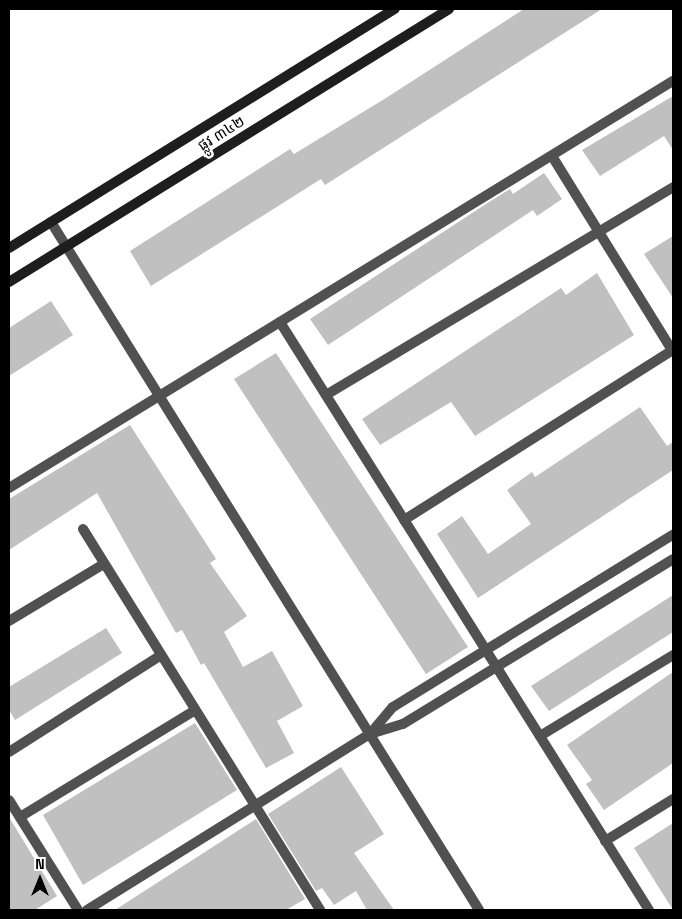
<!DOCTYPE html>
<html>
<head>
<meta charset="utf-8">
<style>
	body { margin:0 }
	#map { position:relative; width:682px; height:919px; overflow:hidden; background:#fff; font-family:"Space Grotesk","Noto Sans Khmer",sans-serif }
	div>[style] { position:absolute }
	.building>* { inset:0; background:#c0c0c0 }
	.minor>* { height:10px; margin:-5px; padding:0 5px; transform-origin:5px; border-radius:5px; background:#515151 }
	.secondary>* { height:10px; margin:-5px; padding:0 5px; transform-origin:5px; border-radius:5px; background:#1e1e1e }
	span { translate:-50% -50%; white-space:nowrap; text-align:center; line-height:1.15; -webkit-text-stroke:5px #fff; paint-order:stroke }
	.street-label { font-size:15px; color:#000 }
	.frame { position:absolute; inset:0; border:10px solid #000; pointer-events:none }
	.north { position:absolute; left:15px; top:854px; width:50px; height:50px; -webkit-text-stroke:4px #fff; paint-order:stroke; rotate:0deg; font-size:14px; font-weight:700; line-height:20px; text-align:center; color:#000 }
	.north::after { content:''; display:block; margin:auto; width:18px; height:22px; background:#000; clip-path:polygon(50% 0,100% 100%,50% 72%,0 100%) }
</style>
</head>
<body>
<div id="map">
	<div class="building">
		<i style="clip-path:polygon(524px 9px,602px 9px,325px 185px,321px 179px,151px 286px,130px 251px,290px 149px,294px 154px,386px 98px)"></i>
		<i style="clip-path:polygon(673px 96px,673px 150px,664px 136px,600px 176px,582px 150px)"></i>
		<i style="clip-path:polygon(544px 173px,562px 199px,537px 216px,533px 210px,328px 345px,310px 319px,489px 202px,510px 189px,513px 194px)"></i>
		<i style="clip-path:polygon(673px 236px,673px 298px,644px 254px)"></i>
		<i style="clip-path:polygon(597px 273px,634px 335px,475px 436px,451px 402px,380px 445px,362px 419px,561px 288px,566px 295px)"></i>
		<i style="clip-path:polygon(51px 301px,73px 335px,9px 376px,9px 328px)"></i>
		<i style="clip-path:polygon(276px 353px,468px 647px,426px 674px,234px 379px)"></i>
		<i style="clip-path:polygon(640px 407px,667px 446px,673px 442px,673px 470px,478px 598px,437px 534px,462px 516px,488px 554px,531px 524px,507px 490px,532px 472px,535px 477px)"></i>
		<i style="clip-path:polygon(130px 425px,216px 559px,210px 563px,247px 616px,224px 632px,243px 667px,272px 651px,303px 706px,277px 721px,294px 753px,266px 768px,204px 663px,201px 665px,182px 630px,176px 633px,97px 493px,9px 550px,9px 499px)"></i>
		<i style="clip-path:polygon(673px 595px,673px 632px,549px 711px,531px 686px)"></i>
		<i style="clip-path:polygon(106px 628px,122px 653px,15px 720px,9px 710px,9px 687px)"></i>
		<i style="clip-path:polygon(673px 672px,673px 763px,604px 810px,586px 784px,592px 780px,567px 745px)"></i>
		<i style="clip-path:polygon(195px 723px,237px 790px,83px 885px,43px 815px)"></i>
		<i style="clip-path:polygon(341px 767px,384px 834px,354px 853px,394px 910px,367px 910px,356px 891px,334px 905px,322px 888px,316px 891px,268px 814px)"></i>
		<i style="clip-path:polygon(9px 817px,57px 896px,35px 910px,9px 910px)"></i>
		<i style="clip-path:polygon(256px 819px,305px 899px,286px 910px,115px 910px)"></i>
		<i style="clip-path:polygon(673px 823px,673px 910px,634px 848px)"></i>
	</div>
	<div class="minor">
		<i style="left:552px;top:156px;width:230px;rotate:58.3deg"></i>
		<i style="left:51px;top:222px;width:810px;rotate:58.11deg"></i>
		<i style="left:280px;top:322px;width:694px;rotate:57.89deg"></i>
		<i style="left:326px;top:395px;width:405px;rotate:-30.9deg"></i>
		<i style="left:9px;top:488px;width:779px;rotate:-31.51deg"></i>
		<i style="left:404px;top:520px;width:318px;rotate:-32.3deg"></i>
		<i style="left:83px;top:529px;width:449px;rotate:58.1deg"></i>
		<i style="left:9px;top:621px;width:111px;rotate:-31deg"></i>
		<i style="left:370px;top:734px;width:35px;rotate:-50deg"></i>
		<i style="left:393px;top:707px;width:329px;rotate:-31.6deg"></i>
		<i style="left:540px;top:736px;width:156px;rotate:-31.3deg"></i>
		<i style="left:9px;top:752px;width:180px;rotate:-32.5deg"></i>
		<i style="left:9px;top:800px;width:130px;rotate:57.9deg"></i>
		<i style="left:20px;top:817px;width:205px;rotate:-31.4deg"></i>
		<i style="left:605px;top:841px;width:80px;rotate:-31.7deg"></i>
		<i style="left:87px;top:910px;width:333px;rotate:-31.9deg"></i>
		<i style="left:370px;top:734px;width:34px;rotate:-17deg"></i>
		<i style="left:403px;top:724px;width:316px;rotate:-31.4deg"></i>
	</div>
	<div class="secondary">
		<i style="left:9px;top:248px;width:454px;rotate:-31.8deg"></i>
		<i style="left:9px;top:282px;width:518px;rotate:-31.82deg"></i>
	</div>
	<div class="street-label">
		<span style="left:221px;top:133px;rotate:-32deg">ផ្លូវ ៣៤២</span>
	</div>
	<div class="frame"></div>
	<div class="north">N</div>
</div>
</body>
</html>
